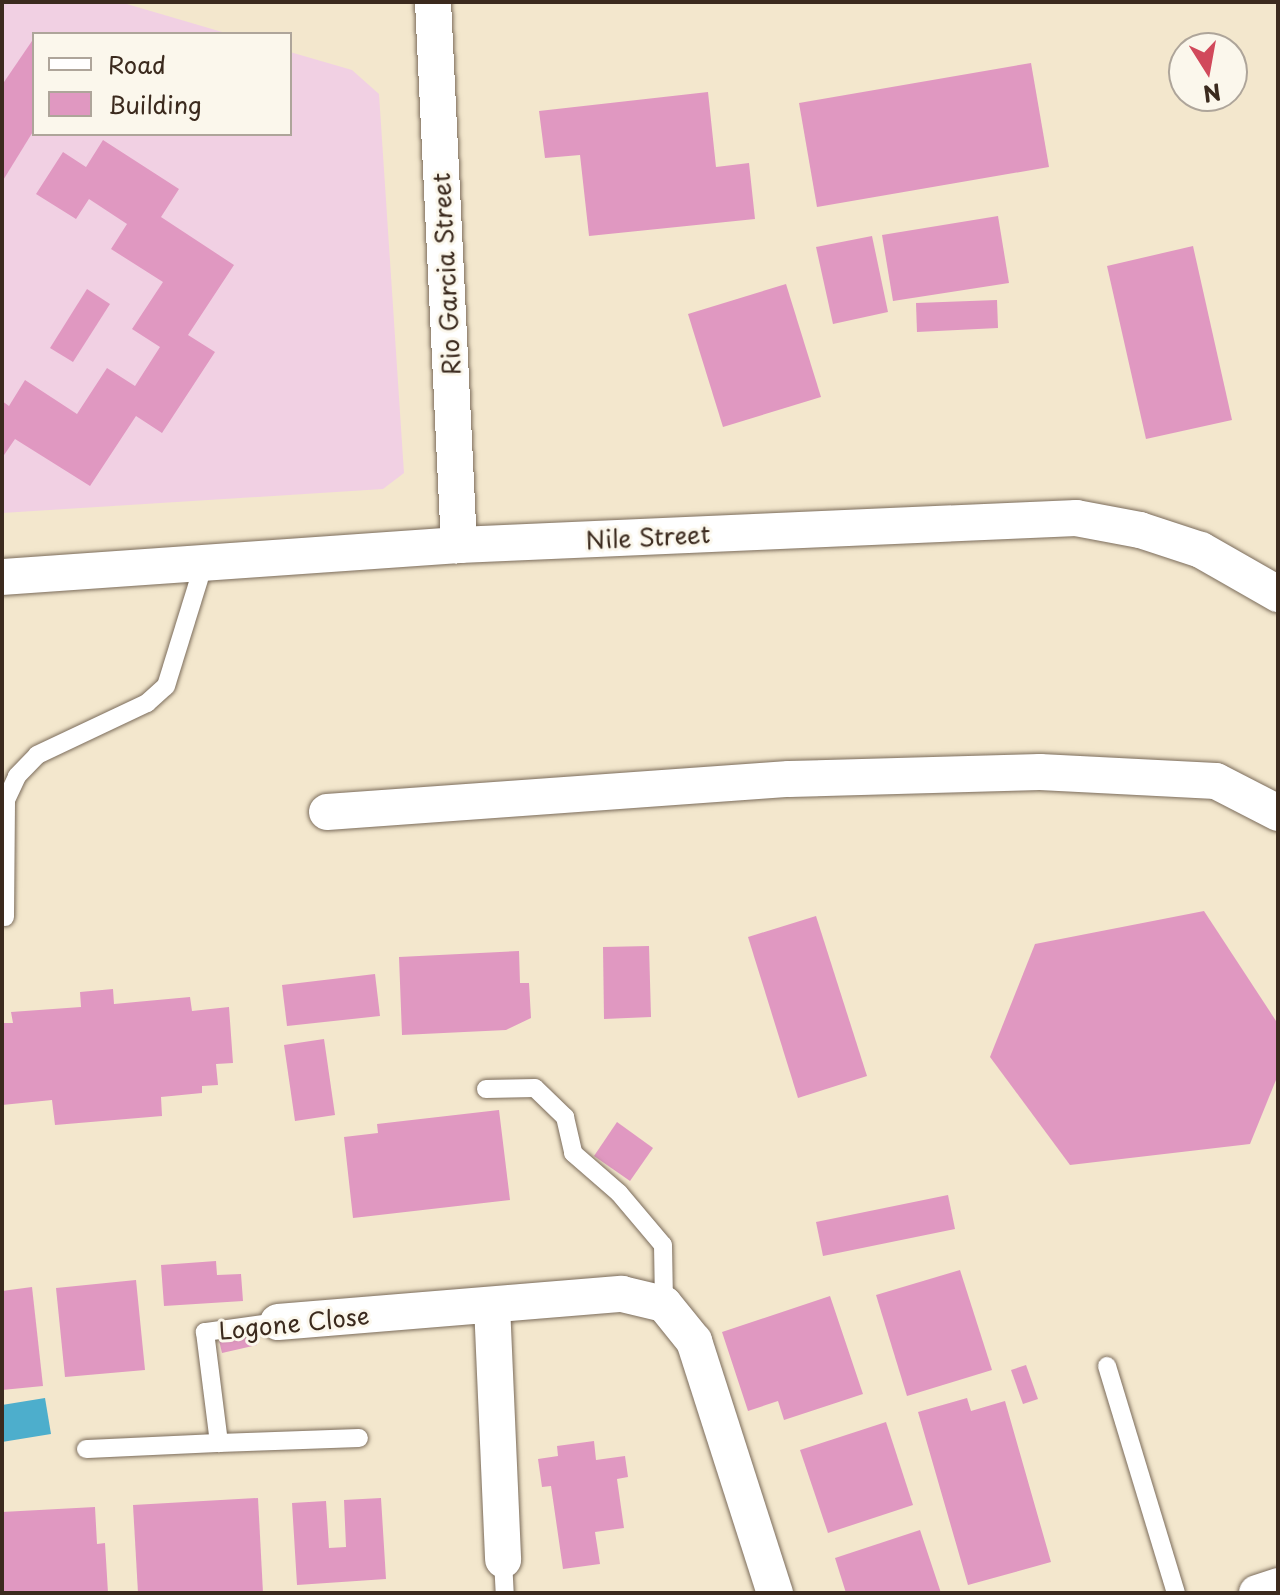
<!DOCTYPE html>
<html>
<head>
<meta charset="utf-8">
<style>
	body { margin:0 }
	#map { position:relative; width:1280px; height:1595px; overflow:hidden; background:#f3e7cd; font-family:"Playpen Sans",sans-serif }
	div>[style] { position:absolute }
	.built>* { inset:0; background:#f1d0e3 }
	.water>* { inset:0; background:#4daecc }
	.building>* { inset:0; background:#e098c1 }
	.roads { filter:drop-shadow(0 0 2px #7b6c5b) drop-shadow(0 0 2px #7b6c5b) }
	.service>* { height:18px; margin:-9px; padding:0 9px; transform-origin:9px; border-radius:9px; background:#fff }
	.minor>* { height:36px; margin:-18px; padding:0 18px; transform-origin:18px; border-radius:18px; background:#fff }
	span { translate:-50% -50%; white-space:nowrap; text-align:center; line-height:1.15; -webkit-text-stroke:6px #fbf7ec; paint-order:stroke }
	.street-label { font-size:24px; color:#3b2a1e }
	.frame { position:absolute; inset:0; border:4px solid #3b2a1e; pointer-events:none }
	.legend { position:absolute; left:32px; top:32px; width:260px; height:104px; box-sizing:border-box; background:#fbf7ec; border:2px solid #aea59a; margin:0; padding:10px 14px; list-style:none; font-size:24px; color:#3b2a1e }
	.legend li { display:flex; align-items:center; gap:16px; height:40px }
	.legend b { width:40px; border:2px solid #aea59a }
	.north { position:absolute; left:1168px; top:32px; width:80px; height:80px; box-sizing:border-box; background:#fbf7ec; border:2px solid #aea59a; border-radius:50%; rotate:169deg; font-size:22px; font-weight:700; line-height:32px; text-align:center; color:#3b2a1e }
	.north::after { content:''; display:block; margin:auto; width:28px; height:36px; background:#d1495b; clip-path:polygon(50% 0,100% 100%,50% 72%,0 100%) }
</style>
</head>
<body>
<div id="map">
	<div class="built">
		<i style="clip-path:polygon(2px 2px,120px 2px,229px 34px,34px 34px,34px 134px,290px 134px,290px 52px,352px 70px,379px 94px,404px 473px,383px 489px,2px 513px)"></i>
	</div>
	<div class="water">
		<i style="clip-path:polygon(45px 1398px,51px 1434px,2px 1442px,2px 1405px)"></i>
	</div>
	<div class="building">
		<i style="clip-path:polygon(34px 38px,34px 130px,2px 182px,2px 85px)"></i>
		<i style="clip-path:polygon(1031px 63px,1049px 167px,817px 207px,799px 103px)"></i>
		<i style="clip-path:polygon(708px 92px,716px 167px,749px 163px,755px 219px,589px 236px,580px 155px,545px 158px,539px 111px)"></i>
		<i style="clip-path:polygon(103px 140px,179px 189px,161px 217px,234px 265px,188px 335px,215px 352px,162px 433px,136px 416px,90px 486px,15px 439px,2px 458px,2px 401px,9px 406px,25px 380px,77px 414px,107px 368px,135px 386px,160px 347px,132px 329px,163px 282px,111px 249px,127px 224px,89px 199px,76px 219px,36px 194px,63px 152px,86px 167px)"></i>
		<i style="clip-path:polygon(998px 216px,1009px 283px,893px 301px,882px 235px)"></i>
		<i style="clip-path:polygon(872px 236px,888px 312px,833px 324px,816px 247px)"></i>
		<i style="clip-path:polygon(1193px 246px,1232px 420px,1146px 439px,1107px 266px)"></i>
		<i style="clip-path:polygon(786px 284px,821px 397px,723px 427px,688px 314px)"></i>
		<i style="clip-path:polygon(87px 289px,110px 304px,73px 362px,50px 348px)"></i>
		<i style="clip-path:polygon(997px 300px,998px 328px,917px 332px,916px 303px)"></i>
		<i style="clip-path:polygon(1204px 911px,1278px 1024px,1278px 1075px,1250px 1144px,1070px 1165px,990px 1057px,1035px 944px)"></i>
		<i style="clip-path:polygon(816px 916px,867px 1076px,798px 1098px,748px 937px)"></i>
		<i style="clip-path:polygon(649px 946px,651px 1017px,604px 1019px,603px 947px)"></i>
		<i style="clip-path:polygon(519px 951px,520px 983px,529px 983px,531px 1018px,506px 1030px,402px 1035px,399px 957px)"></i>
		<i style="clip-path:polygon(375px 974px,380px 1016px,287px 1026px,282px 985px)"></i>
		<i style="clip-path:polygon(113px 989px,114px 1004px,190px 997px,192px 1011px,229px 1007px,233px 1063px,216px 1064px,218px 1085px,202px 1086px,202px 1093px,161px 1097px,162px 1116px,55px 1125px,52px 1100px,2px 1105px,2px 1023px,13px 1023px,11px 1012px,81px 1007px,80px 992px)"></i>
		<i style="clip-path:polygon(324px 1039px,335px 1115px,295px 1121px,284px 1045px)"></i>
		<i style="clip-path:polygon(499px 1110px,510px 1200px,353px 1218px,344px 1137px,378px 1133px,377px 1124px)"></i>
		<i style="clip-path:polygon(617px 1122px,653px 1148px,630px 1181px,594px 1156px)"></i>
		<i style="clip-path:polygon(948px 1195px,955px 1229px,823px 1256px,816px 1222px)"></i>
		<i style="clip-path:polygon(216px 1261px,217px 1275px,241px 1274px,243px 1301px,164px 1306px,161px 1265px)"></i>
		<i style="clip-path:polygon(960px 1270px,992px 1370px,907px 1396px,876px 1295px)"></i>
		<i style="clip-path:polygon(136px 1280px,145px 1370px,65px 1377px,56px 1288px)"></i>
		<i style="clip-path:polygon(32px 1287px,43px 1386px,2px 1390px,2px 1291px)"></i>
		<i style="clip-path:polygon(830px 1296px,863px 1394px,784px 1420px,778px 1401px,748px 1411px,722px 1332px)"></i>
		<i style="clip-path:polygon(253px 1327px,257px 1345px,222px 1353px,218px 1336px)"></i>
		<i style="clip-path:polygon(1026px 1365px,1038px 1399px,1023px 1404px,1011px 1370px)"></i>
		<i style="clip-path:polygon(967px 1398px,971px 1411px,1005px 1401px,1051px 1562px,968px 1585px,918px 1412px)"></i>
		<i style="clip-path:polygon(886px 1422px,913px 1505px,828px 1533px,800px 1450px)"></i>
		<i style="clip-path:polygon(594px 1441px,596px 1460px,625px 1456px,628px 1477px,617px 1479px,624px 1528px,595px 1532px,600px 1564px,563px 1569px,551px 1486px,542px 1487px,538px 1459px,558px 1456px,557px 1446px)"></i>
		<i style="clip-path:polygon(258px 1498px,263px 1593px,138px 1593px,133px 1505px)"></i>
		<i style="clip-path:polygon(381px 1498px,386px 1579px,297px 1585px,292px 1503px,326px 1501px,329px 1548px,346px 1547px,344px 1500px)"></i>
		<i style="clip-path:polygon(95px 1507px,97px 1544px,105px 1543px,108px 1593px,2px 1593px,2px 1512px)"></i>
		<i style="clip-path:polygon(920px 1530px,941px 1593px,846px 1593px,835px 1558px)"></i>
	</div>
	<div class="roads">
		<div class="service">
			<i style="left:5px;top:917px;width:117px;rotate:-89.5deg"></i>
			<i style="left:6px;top:800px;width:26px;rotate:-65deg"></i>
			<i style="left:17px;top:776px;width:29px;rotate:-46deg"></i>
			<i style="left:37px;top:755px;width:122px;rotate:-25.3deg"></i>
			<i style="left:147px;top:703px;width:25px;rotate:-42deg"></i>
			<i style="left:166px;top:686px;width:129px;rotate:-72.8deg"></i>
			<i style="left:486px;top:1089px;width:49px;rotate:-1.2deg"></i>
			<i style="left:535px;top:1088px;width:42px;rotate:44deg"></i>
			<i style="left:565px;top:1117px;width:37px;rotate:77deg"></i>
			<i style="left:573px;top:1153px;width:61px;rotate:41deg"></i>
			<i style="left:619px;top:1193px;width:68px;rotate:49.8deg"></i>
			<i style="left:663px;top:1245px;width:59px;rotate:89deg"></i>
			<i style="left:278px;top:1322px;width:74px;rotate:172.2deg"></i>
			<i style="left:205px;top:1332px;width:112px;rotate:82.8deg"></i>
			<i style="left:219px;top:1443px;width:140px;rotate:-2deg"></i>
			<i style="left:1107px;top:1366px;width:237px;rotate:73.1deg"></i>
			<i style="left:86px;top:1449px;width:133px;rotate:-2.6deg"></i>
			<i style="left:503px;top:1560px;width:33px;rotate:87deg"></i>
		</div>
		<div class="minor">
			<i style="left:433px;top:2px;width:544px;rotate:87.26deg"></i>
			<i style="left:2px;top:577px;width:458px;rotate:-4deg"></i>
			<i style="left:459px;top:545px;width:618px;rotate:-2.51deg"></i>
			<i style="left:1076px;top:518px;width:65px;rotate:10.6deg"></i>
			<i style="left:1140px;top:530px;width:64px;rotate:18.2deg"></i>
			<i style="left:1201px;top:550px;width:89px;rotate:29.7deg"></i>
			<i style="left:327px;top:812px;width:463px;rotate:-4.1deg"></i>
			<i style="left:789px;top:779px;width:251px;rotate:-1.6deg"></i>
			<i style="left:1040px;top:772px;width:176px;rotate:2.9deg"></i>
			<i style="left:1216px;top:781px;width:70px;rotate:27.3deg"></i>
			<i style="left:492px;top:1305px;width:255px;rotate:87.5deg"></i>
			<i style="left:278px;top:1322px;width:345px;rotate:-4.7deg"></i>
			<i style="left:622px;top:1294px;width:43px;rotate:13.4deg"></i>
			<i style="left:664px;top:1304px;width:48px;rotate:51deg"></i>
			<i style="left:694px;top:1341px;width:265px;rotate:72.2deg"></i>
			<i style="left:1257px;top:1593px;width:22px;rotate:-18deg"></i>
		</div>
	</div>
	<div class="street-label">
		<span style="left:446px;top:274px;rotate:-93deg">Rio Garcia Street</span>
		<span style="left:648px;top:537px;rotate:-3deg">Nile Street</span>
		<span style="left:294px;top:1323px;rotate:-6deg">Logone Close</span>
	</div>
	<div class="frame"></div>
	<ul class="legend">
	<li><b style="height:10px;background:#fff"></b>Road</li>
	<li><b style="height:22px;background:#e098c1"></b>Building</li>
	</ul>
	<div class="north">N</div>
</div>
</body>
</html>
